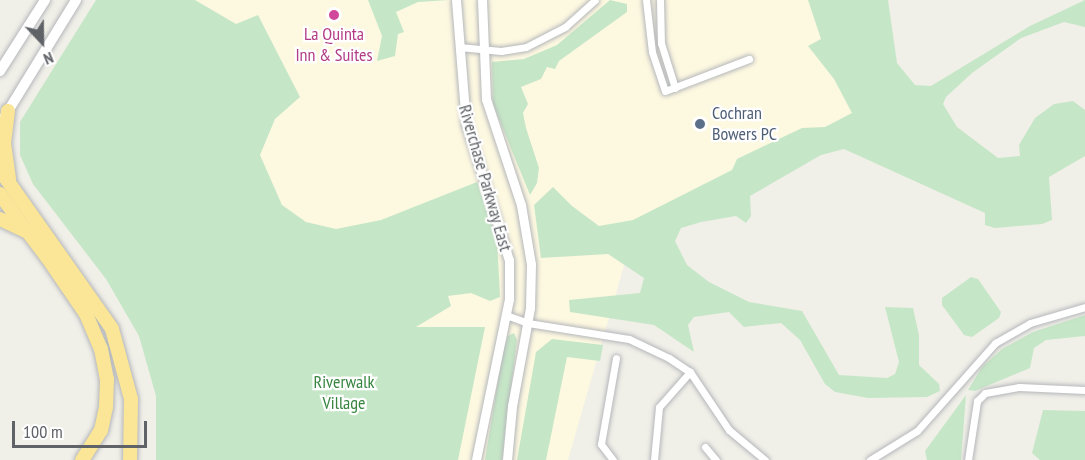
<!DOCTYPE html>
<html>
<head>
<meta charset="utf-8">
<style>
	body { margin:0 }
	#map { position:relative; width:1085px; height:460px; overflow:hidden; background:#f0efe8; font-family:"PT Sans Narrow",sans-serif }
	div>[style] { position:absolute }
	.commercial>* { inset:0; background:#fdf8e0 }
	.green>* { inset:0; background:#c6e7c7 }
	.roads { filter:drop-shadow(0 0 2px #b5b7bb) drop-shadow(0 0 2px #b5b7bb) }
	.minor>* { height:7px; margin:-3.5px; padding:0 3.5px; transform-origin:3.5px; border-radius:3.5px; background:#fff }
	.tertiary>* { height:9px; margin:-4.5px; padding:0 4.5px; transform-origin:4.5px; border-radius:4.5px; background:#fff }
	.secondary>* { height:10px; margin:-5px; padding:0 5px; transform-origin:5px; border-radius:5px; background:#fff }
	.motorway>* { height:14px; margin:-7px; padding:0 7px; transform-origin:7px; border-radius:7px; background:#fae696 }
	.dots>* { width:16px; height:16px; translate:-50% -50%; box-sizing:border-box; border:3px solid #fff; border-radius:50% }
	span { translate:-50% -50%; white-space:nowrap; text-align:center; line-height:1.15; -webkit-text-stroke:4.5px #fff; paint-order:stroke }
	.hotel-label { font-size:18px; color:#b23c85 }
	.service-label { font-size:18px; color:#4e5e75 }
	.left { translate:0 -50%; text-align:left }
	.street-label { font-size:18px; color:#5f6267 }
	.park-label { font-size:18px; color:#388540 }
	.north { position:absolute; left:12px; top:12px; width:60px; height:60px; -webkit-text-stroke:4px #fff; paint-order:stroke; rotate:158deg; font-size:16px; font-weight:700; line-height:24px; text-align:center; color:#5f6267 }
	.north::after { content:''; display:block; margin:auto; width:21px; height:27px; background:#5f6267; clip-path:polygon(50% 0,100% 100%,50% 72%,0 100%) }
	.scale { position:absolute; left:12px; top:421px; width:135px; height:27px; box-sizing:border-box; border:3px solid #5f6267; border-top:0; padding-left:8px; font-size:18px; line-height:21px; white-space:nowrap; color:#5f6267; -webkit-text-stroke:4px #fff; paint-order:stroke }
</style>
</head>
<body>
<div id="map">
	<div class="commercial">
		<i style="clip-path:polygon(171px 0,836px 0,857px 114px,634px 231px,568px 460px,226px 460px)"></i>
	</div>
	<div class="green">
		<i style="clip-path:polygon(96px 0,195px 0,236px 24px,258px 15px,300px 97px,275px 119px,260px 155px,282px 205px,306px 222px,336px 229px,381px 220px,477px 182px,497px 239px,500px 297px,490px 301px,471px 293px,448px 296px,451px 306px,416px 327px,485px 327px,458px 460px,156px 460px,156px 396px,139px 336px,106px 279px,33px 184px,20px 155px,20px 122px)"></i>
		<i style="clip-path:polygon(368px 0,449px 0,418px 2px,396px 12px,404px 32px,398px 34px,395px 56px,377px 61px,382px 36px)"></i>
		<i style="clip-path:polygon(610px 0,627px 4px,627px 12px,559px 61px,555px 69px,547px 67px,541px 79px,521px 87px,528px 104px,523px 113px,526px 128px,539px 168px,537px 183px,530px 195px,493px 104px,492px 62px,524px 59px,557px 45px)"></i>
		<i style="clip-path:polygon(808px 0,888px 0,897px 63px,915px 85px,931px 86px,1030px 26px,1085px 0,1085px 27px,1064px 22px,1021px 38px,972px 73px,946px 97px,943px 104px,957px 127px,998px 158px,1020px 156px,1019px 145px,1035px 118px,1054px 104px,1073px 101px,1085px 110px,1085px 156px,1049px 177px,1052px 220px,1042px 224px,995px 228px,985px 225px,985px 213px,844px 149px,821px 155px,750px 196px,751px 216px,746px 223px,736px 216px,701px 222px,681px 228px,675px 241px,687px 265px,709px 282px,749px 302px,802px 311px,839px 375px,887px 378px,895px 374px,899px 362px,885px 307px,913px 308px,919px 335px,919px 365px,939px 384px,940px 391px,927px 397px,868px 398px,835px 392px,825px 384px,800px 340px,781px 323px,744px 327px,729px 312px,694px 317px,688px 325px,694px 352px,654px 325px,570px 312px,569px 300px,640px 293px,644px 278px,608px 254px,541px 258px,534px 205px,553px 187px,572px 206px,599px 226px,633px 220px,732px 170px,737px 159px,802px 128px,825px 127px,852px 113px,834px 79px,808px 46px,821px 39px)"></i>
		<i style="clip-path:polygon(971px 277px,978px 279px,1001px 312px,999px 318px,972px 337px,964px 335px,942px 305px,942px 298px)"></i>
		<i style="clip-path:polygon(1085px 315px,1085px 336px,1046px 340px,1034px 348px,1030px 368px,975px 391px,968px 390px,982px 367px,1002px 349px,1033px 332px)"></i>
		<i style="clip-path:polygon(514px 333px,517px 340px,502px 460px,485px 460px,502px 356px,508px 336px)"></i>
		<i style="clip-path:polygon(552px 339px,603px 345px,600px 361px,567px 357px,546px 460px,517px 460px,536px 352px)"></i>
		<i style="clip-path:polygon(966px 395px,961px 460px,927px 460px,925px 451px)"></i>
		<i style="clip-path:polygon(1043px 410px,1085px 411px,1085px 460px,1040px 460px,1032px 453px)"></i>
	</div>
	<div class="roads">
		<div class="minor">
			<i style="left:646px;top:0;width:52px;rotate:83.4deg"></i>
			<i style="left:652px;top:52px;width:41px;rotate:71.6deg"></i>
			<i style="left:665px;top:91px;width:90px;rotate:-20.9deg"></i>
			<i style="left:660px;top:0;width:43px;rotate:88.7deg"></i>
			<i style="left:661px;top:43px;width:47px;rotate:72.7deg"></i>
			<i style="left:459px;top:47px;width:42px;rotate:5.4deg"></i>
			<i style="left:501px;top:51px;width:25px;rotate:-9deg"></i>
			<i style="left:526px;top:47px;width:44px;rotate:-27.1deg"></i>
			<i style="left:565px;top:27px;width:40px;rotate:-42deg"></i>
			<i style="left:506px;top:315px;width:23px;rotate:20deg"></i>
			<i style="left:528px;top:323px;width:102px;rotate:9deg"></i>
			<i style="left:629px;top:339px;width:44px;rotate:25.4deg"></i>
			<i style="left:669px;top:358px;width:25px;rotate:34deg"></i>
			<i style="left:690px;top:372px;width:70px;rotate:56.1deg"></i>
			<i style="left:729px;top:430px;width:47px;rotate:39.8deg"></i>
			<i style="left:705px;top:447px;width:17px;rotate:50deg"></i>
			<i style="left:613px;top:460px;width:20px;rotate:-127deg"></i>
			<i style="left:601px;top:444px;width:87px;rotate:-80.1deg"></i>
			<i style="left:654px;top:460px;width:53px;rotate:-84.6deg"></i>
			<i style="left:659px;top:407px;width:47px;rotate:-48.5deg"></i>
			<i style="left:870px;top:460px;width:55px;rotate:-31.7deg"></i>
			<i style="left:917px;top:431px;width:118px;rotate:-48.4deg"></i>
			<i style="left:995px;top:343px;width:40px;rotate:-29.7deg"></i>
			<i style="left:1030px;top:323px;width:57px;rotate:-16.2deg"></i>
			<i style="left:968px;top:460px;width:60px;rotate:-81.3deg"></i>
			<i style="left:977px;top:401px;width:11px;rotate:-45deg"></i>
			<i style="left:985px;top:393px;width:35px;rotate:-10deg"></i>
			<i style="left:1019px;top:387px;width:66px;rotate:2.6deg"></i>
		</div>
		<div class="tertiary">
			<i style="left:456px;top:0;width:124px;rotate:85.4deg"></i>
			<i style="left:466px;top:124px;width:143px;rotate:72.5deg"></i>
			<i style="left:509px;top:260px;width:39px;rotate:90deg"></i>
			<i style="left:509px;top:299px;width:164px;rotate:101.6deg"></i>
			<i style="left:482px;top:0;width:99px;rotate:87.7deg"></i>
			<i style="left:486px;top:99px;width:112px;rotate:71.7deg"></i>
			<i style="left:521px;top:205px;width:60px;rotate:80.4deg"></i>
			<i style="left:531px;top:264px;width:44px;rotate:91.3deg"></i>
			<i style="left:530px;top:308px;width:100px;rotate:100.4deg"></i>
			<i style="left:512px;top:406px;width:54px;rotate:95.3deg"></i>
		</div>
		<div class="secondary">
			<i style="left:0;top:71px;width:84px;rotate:-57.6deg"></i>
			<i style="left:5px;top:116px;width:136px;rotate:-58.5deg"></i>
		</div>
		<div class="motorway">
			<i style="left:8px;top:111px;width:32px;rotate:97deg"></i>
			<i style="left:4px;top:143px;width:37px;rotate:82deg"></i>
			<i style="left:0;top:170px;width:194px;rotate:54.8deg"></i>
			<i style="left:112px;top:329px;width:73px;rotate:74.8deg"></i>
			<i style="left:131px;top:399px;width:61px;rotate:90.9deg"></i>
			<i style="left:0;top:194px;width:43px;rotate:54.5deg"></i>
			<i style="left:0;top:219px;width:31px;rotate:25deg"></i>
			<i style="left:28px;top:232px;width:31px;rotate:53deg"></i>
			<i style="left:47px;top:257px;width:69px;rotate:55.6deg"></i>
			<i style="left:86px;top:314px;width:38px;rotate:67deg"></i>
			<i style="left:101px;top:349px;width:31px;rotate:79deg"></i>
			<i style="left:107px;top:379px;width:28px;rotate:92deg"></i>
			<i style="left:106px;top:407px;width:24px;rotate:102deg"></i>
			<i style="left:101px;top:430px;width:36px;rotate:122deg"></i>
		</div>
	</div>
	<div class="dots">
		<i style="left:334px;top:15px;background:#d1479c"></i>
		<i style="left:700px;top:124px;background:#5c6f8a"></i>
	</div>
	<div class="hotel-label">
		<span style="left:334px;top:45px">La Quinta<br>Inn &amp; Suites</span>
	</div>
	<div class="service-label">
		<span class="left" style="left:712px;top:124px">Cochran<br>Bowers PC</span>
	</div>
	<div class="street-label">
		<span style="left:485px;top:178px;rotate:74deg">Riverchase Parkway East</span>
	</div>
	<div class="park-label">
		<span style="left:344px;top:393px">Riverwalk<br>Village</span>
	</div>
	<div class="north">N</div>
	<div class="scale">100 m</div>
</div>
</body>
</html>
